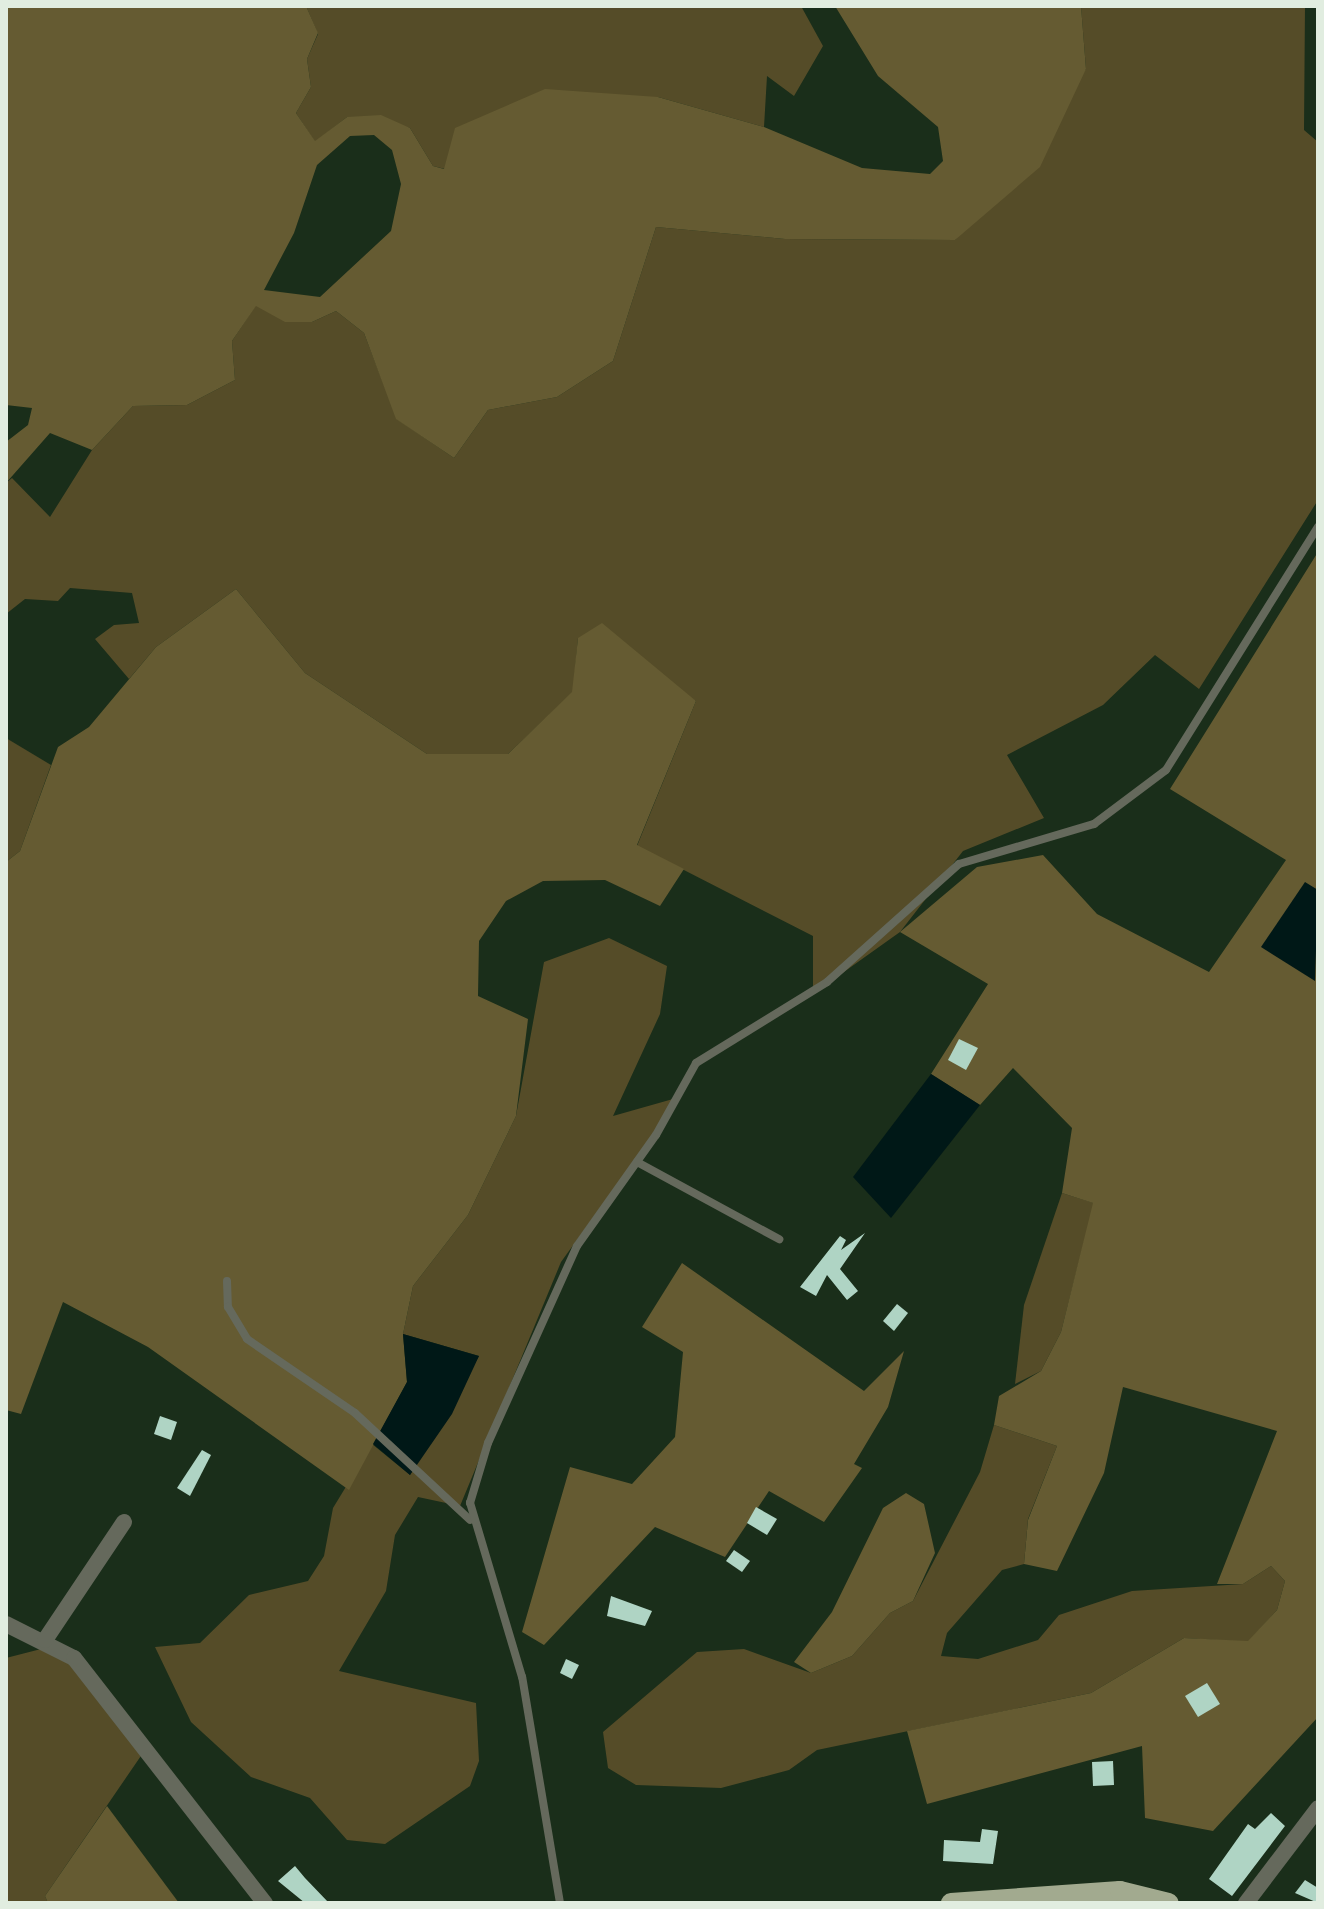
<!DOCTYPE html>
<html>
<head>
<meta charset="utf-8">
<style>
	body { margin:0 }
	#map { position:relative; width:1324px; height:1909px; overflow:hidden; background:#1a2e1a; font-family:"Varela Round",sans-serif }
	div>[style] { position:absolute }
	.green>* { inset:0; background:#554c28 }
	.forest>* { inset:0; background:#655b32 }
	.water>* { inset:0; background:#001817 }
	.building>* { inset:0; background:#afd4c4 }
	.lane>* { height:8px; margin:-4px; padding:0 4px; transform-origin:4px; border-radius:4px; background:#65695c }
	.street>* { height:16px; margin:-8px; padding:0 8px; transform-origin:8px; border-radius:8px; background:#65695c }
	.primary>* { height:20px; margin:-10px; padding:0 10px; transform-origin:10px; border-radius:10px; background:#a2aa8f }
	span { translate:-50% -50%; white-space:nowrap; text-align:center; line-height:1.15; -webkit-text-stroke:8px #112411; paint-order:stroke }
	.frame { position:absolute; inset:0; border:8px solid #e1ede0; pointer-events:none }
</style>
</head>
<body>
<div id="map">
	<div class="green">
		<i style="clip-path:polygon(306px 6px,801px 6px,823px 46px,794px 96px,767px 76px,764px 127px,658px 97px,445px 169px,433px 166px,410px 128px,347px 117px,315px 142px,296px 113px,311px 87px,307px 59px,318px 34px)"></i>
		<i style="clip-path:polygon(1081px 6px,1305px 6px,1304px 130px,1318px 142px,1318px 500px,1199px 689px,1155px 655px,1103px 705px,1007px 755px,1044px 818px,963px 851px,900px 932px,813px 994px,813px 936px,637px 846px,696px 701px,578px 638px,573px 692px,508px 754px,427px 754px,305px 673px,236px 589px,156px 647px,129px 679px,95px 639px,114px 625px,139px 623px,132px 593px,70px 588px,58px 601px,25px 599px,6px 614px,6px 483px,12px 478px,50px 517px,92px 450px,133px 406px,187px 405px,235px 380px,232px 341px,256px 305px,312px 322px,336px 311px,364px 333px,397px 419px,454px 458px,488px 410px,557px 397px,613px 361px,656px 227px,785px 239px,955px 240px,1086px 69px)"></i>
		<i style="clip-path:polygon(6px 738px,51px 765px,20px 851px,6px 862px)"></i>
		<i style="clip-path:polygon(609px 938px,667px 966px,660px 1014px,613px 1116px,680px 1097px,561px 1262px,460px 1506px,418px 1497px,395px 1535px,386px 1591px,339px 1671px,476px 1703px,479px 1761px,470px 1786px,385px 1844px,347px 1840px,310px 1798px,251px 1777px,191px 1722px,155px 1647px,200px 1643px,249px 1595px,308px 1581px,324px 1556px,333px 1508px,372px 1444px,410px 1475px,479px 1356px,403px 1334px,413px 1286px,468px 1215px,516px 1116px,544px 962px)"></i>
		<i style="clip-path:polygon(1062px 1193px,1094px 1203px,1061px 1332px,1041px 1371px,1015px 1384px,1024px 1305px)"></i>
		<i style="clip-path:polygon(994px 1425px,1057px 1446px,1028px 1519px,1024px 1564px,1002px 1570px,947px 1633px,941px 1656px,978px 1659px,1038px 1640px,1059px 1615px,1132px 1591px,1243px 1584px,1271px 1566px,1285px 1581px,1277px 1610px,1248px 1642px,1184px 1638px,1091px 1693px,817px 1750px,789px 1770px,721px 1788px,636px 1785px,608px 1768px,603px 1732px,697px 1652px,744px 1649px,811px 1673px,852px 1656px,890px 1613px,913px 1601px,980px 1472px)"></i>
		<i style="clip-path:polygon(41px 1649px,66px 1656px,145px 1750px,45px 1896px,48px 1903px,6px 1903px,6px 1658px)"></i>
	</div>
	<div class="forest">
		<i style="clip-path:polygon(evenodd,6px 6px,306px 6px,318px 33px,307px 59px,311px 87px,296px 113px,315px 141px,347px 117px,381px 115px,410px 128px,433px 166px,444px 169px,455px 128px,545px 89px,658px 97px,764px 127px,862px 168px,930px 174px,943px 161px,938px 127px,878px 76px,835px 6px,1081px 6px,1086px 69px,1040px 167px,955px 240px,785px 239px,656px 227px,613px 361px,557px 397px,488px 410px,454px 458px,396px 419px,364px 333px,336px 311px,312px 322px,285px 322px,256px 306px,232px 341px,235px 380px,187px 405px,133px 406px,92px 450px,50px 433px,6px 483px,6px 442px,28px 425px,32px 408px,6px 405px,6px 6px,374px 135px,392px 150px,401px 184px,391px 231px,320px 297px,264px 290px,294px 233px,317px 165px,350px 136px,374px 135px)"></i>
		<i style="clip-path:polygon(1318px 552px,1318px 1717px,1213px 1831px,1145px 1818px,1142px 1746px,927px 1804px,907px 1731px,1091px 1693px,1184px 1638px,1248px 1641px,1277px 1610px,1285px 1581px,1271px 1566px,1243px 1584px,1217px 1584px,1277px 1431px,1123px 1387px,1104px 1473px,1057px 1571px,1024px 1564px,1028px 1520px,1057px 1446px,994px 1425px,999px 1396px,1041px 1371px,1061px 1332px,1093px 1203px,1062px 1193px,1072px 1128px,1013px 1068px,980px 1105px,931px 1074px,988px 984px,900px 932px,977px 867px,1043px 855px,1097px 914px,1209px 972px,1286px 860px,1170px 789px)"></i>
		<i style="clip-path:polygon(236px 589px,305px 673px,427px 754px,508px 754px,572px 692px,578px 638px,602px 623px,696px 701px,637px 845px,684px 869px,660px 906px,605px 880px,543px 881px,506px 901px,479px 941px,478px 996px,528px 1019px,516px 1116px,468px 1215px,413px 1286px,403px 1334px,407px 1382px,349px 1490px,148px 1347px,63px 1302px,21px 1414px,6px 1410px,6px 862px,20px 851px,58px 747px,89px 727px,156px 647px)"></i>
		<i style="clip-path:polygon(682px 1263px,864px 1391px,904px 1351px,888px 1407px,854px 1464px,862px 1468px,824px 1522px,769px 1491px,725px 1557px,655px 1527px,544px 1645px,522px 1632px,570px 1467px,632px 1484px,675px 1437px,683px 1352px,642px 1327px)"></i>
		<i style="clip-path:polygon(906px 1493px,924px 1504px,935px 1553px,913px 1601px,890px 1613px,852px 1656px,811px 1673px,794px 1662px,832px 1612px,883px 1508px)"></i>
		<i style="clip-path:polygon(107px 1806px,179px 1903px,48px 1903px,45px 1896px)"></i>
	</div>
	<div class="water">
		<i style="clip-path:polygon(1305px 882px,1318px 890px,1315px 981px,1261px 947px)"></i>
		<i style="clip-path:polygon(931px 1074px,980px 1105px,891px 1218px,853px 1177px)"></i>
		<i style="clip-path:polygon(403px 1334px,479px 1356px,452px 1414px,410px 1475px,373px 1444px,407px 1382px)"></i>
	</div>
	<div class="building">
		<i style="clip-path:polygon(959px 1039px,978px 1048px,966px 1070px,948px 1060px)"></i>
		<i style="clip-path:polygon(865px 1233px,840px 1269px,858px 1291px,847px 1300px,827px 1275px,816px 1296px,800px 1287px,840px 1236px,846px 1240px,841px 1250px)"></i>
		<i style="clip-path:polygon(897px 1304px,908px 1313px,894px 1331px,883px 1321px)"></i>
		<i style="clip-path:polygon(160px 1416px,177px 1422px,171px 1440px,154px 1434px)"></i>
		<i style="clip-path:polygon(202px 1450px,211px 1455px,190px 1496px,177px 1488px)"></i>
		<i style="clip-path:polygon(756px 1507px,777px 1519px,767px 1535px,747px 1523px)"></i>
		<i style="clip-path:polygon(734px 1550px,750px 1561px,742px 1572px,726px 1561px)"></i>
		<i style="clip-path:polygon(611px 1596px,652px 1611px,645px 1626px,607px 1616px)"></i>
		<i style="clip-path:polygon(566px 1659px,579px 1665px,572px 1679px,560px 1673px)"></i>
		<i style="clip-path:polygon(1207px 1683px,1220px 1704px,1198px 1717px,1185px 1696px)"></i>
		<i style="clip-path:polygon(1113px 1761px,1114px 1785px,1093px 1786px,1092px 1762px)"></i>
		<i style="clip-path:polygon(1271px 1813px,1285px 1826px,1232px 1896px,1209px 1879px,1248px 1824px,1255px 1829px)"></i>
		<i style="clip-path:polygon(982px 1829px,998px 1831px,993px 1864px,943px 1861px,944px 1840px,980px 1842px)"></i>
		<i style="clip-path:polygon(295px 1866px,305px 1878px,329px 1903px,305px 1903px,278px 1881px)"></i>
		<i style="clip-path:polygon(1305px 1880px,1318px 1888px,1318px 1903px,1295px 1893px)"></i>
	</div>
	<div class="lane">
		<i style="left:637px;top:1162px;width:162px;rotate:28.5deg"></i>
		<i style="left:227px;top:1281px;width:26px;rotate:88deg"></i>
		<i style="left:228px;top:1307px;width:37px;rotate:59deg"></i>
		<i style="left:247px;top:1339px;width:131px;rotate:34.4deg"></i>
		<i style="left:355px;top:1413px;width:157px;rotate:42.9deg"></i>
		<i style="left:560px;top:1903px;width:229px;rotate:-99.5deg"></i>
		<i style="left:522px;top:1677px;width:182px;rotate:-106.6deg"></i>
		<i style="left:470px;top:1503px;width:63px;rotate:-73.3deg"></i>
		<i style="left:488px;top:1443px;width:216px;rotate:-65.7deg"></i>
		<i style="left:577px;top:1246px;width:136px;rotate:-54.6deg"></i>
		<i style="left:656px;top:1135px;width:82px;rotate:-60.9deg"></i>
		<i style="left:696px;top:1063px;width:154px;rotate:-31.7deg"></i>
		<i style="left:827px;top:982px;width:177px;rotate:-41.8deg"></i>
		<i style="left:959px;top:864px;width:141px;rotate:-16.5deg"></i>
		<i style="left:1094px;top:824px;width:90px;rotate:-36.9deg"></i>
		<i style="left:1166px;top:770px;width:287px;rotate:-58deg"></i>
	</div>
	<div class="street">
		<i style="left:6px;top:1624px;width:76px;rotate:26.6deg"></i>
		<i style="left:74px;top:1658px;width:311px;rotate:52.1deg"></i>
		<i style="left:45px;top:1640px;width:142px;rotate:-56.2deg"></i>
		<i style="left:1246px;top:1903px;width:119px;rotate:-52.8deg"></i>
	</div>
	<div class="primary">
		<i style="left:951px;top:1903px;width:169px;rotate:-4.1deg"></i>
		<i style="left:1120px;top:1891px;width:50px;rotate:13.8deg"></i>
	</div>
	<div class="frame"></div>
</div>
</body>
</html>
